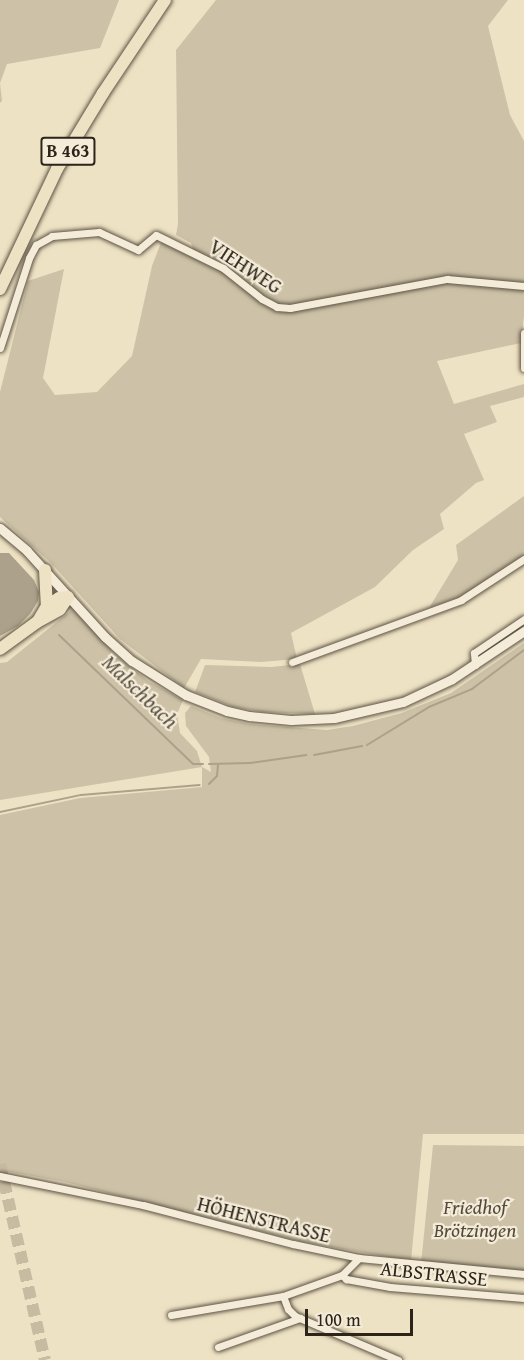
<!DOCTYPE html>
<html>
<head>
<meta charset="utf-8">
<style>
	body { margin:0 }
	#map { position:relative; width:524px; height:1360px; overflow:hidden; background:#eee2c4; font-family:"Gentium Book Plus",serif }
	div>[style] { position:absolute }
	.green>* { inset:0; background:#cdc2a7 }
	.water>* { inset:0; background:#aca18a }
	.stream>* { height:2px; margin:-1px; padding:0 1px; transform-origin:1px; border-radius:1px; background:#aca18a }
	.highway-tunnel>* { height:12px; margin-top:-6px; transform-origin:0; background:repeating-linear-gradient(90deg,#c7bca2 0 12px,transparent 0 18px) }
	.roads { filter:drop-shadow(0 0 2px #5c5344) drop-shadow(0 0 2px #5c5344) }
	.street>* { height:7px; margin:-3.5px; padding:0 3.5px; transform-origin:3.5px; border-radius:3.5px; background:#f4ecd9 }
	.secondary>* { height:9px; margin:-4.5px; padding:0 4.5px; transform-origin:4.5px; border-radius:4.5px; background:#f4ecd9 }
	.highway>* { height:12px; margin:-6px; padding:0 6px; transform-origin:6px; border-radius:6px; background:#eee2c4 }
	span { translate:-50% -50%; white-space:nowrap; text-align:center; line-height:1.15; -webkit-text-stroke:4.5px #f4ecd9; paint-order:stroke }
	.shield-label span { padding:2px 4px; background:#f4ecd9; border:2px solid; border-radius:4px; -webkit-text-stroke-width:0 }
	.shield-label { font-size:18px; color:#2c2319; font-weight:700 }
	.street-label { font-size:20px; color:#2c2319 }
	.park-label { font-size:20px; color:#544b3c; font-style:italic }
	.water-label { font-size:21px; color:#594f41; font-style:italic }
	.scale { position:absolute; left:305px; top:1309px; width:108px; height:27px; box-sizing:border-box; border:3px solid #2c2319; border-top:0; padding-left:8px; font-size:18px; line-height:21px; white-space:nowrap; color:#2c2319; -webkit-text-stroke:4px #f4ecd9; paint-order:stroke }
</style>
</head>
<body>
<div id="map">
	<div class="green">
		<i style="clip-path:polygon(0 0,119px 0,100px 48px,7px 64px,0 83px,2px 101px,0 103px)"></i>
		<i style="clip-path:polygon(216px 0,508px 0,488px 26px,510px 115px,524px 141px,524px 316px,521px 343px,437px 361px,454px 404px,524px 384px,524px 397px,490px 406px,497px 422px,464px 434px,484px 480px,476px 483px,440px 514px,444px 529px,413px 550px,375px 587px,291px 633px,297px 659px,261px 662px,201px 659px,184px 688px,120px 639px,51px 563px,0 517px,0 392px,28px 281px,64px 269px,43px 378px,55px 395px,97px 392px,132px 356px,152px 266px,162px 240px,196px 258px,191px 243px,176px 235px,178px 224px,176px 50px)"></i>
		<i style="clip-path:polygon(524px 496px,524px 557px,471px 593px,429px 608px,458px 560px,456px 545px)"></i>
		<i style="clip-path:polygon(73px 609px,115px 654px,148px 681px,183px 700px,177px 714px,180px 733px,197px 751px,202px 767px,211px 772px,209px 757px,186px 726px,185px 713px,191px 706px,221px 718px,249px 724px,327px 730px,353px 726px,402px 713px,451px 693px,524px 643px,524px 1134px,423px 1134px,411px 1261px,298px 1241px,65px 1182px,0 1170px,0 815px,80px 798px,202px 787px,202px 767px,0 800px,0 663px,7px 662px)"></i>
		<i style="clip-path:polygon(300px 664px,315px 714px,263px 712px,234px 707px,195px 692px,205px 665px,271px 667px)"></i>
		<i style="clip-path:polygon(433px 1145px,524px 1146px,524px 1272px,421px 1264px)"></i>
	</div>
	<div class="water">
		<i style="clip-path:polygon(0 553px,9px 553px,34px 580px,39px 592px,38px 601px,30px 614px,18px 626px,0 636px)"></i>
	</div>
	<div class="stream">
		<i style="left:59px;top:635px;width:186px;rotate:43.9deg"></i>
		<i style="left:193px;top:764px;width:10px"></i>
		<i style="left:367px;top:745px;width:73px;rotate:-31.5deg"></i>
		<i style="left:429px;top:707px;width:47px;rotate:-22.7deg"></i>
		<i style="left:472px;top:689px;width:65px;rotate:-36.9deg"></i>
		<i style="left:314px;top:755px;width:49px;rotate:-10.6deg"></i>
		<i style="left:209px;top:764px;width:41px;rotate:-1.4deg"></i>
		<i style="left:250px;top:763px;width:57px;rotate:-8.1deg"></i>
		<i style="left:209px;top:784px;width:11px;rotate:-45deg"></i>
		<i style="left:217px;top:776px;width:11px;rotate:-85deg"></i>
		<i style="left:0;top:812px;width:83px;rotate:-11.9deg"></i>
		<i style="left:81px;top:795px;width:119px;rotate:-4.8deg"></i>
	</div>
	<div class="highway-tunnel">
		<i style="left:0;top:1164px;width:201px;rotate:77.1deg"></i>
	</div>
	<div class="roads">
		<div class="street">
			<i style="left:524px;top:333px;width:35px;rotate:90deg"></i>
			<i style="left:0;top:348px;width:95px;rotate:-72.1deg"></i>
			<i style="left:29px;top:258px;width:15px;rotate:-62deg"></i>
			<i style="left:36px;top:245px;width:18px;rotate:-29deg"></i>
			<i style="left:52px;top:236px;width:47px;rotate:-4.9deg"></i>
			<i style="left:99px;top:232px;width:43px;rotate:24.8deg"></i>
			<i style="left:138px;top:250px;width:23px;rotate:-40deg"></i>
			<i style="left:156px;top:235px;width:75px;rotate:26.2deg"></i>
			<i style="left:223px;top:268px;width:50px;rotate:38.5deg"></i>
			<i style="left:262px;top:299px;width:17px;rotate:28deg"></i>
			<i style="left:277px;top:307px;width:13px;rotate:4deg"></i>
			<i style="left:290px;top:308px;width:160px;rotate:-10.5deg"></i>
			<i style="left:447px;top:279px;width:77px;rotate:5.2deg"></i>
			<i style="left:292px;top:662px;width:180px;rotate:-20.1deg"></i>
			<i style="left:461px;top:600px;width:75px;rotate:-33.1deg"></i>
			<i style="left:475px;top:665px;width:12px;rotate:-95deg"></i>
			<i style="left:474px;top:653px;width:60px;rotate:-34.2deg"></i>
			<i style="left:0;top:1176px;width:146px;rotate:11.5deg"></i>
			<i style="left:143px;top:1205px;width:155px;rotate:14.6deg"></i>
			<i style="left:293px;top:1244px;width:67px;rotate:12deg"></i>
			<i style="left:359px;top:1258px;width:166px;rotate:5.5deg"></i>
			<i style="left:342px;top:1275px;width:6px;rotate:45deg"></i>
			<i style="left:346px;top:1279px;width:45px;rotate:10.3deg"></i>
			<i style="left:390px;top:1287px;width:134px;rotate:4.7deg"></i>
			<i style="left:283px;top:1296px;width:14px;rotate:69deg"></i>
			<i style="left:288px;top:1309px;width:10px;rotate:45deg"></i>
			<i style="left:295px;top:1316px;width:112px;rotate:23.1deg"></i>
			<i style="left:171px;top:1315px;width:114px;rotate:-9.6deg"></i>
			<i style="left:283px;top:1296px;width:63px;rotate:-19.6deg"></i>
			<i style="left:342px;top:1275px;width:24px;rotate:-45deg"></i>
			<i style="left:218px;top:1347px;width:87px;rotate:-19.5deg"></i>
		</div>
		<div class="secondary">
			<i style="left:0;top:528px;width:35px;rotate:40deg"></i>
			<i style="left:27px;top:551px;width:116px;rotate:47.8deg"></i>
			<i style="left:105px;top:637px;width:36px;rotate:42deg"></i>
			<i style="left:132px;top:661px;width:64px;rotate:32.2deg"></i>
			<i style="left:186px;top:695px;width:44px;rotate:21.3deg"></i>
			<i style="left:227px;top:711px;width:23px;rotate:13deg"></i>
			<i style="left:249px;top:716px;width:42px;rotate:5.4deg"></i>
			<i style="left:291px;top:720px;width:43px;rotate:-2.7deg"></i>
			<i style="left:334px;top:718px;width:71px;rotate:-13.1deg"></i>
			<i style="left:403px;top:702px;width:54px;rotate:-25.1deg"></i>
			<i style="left:452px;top:679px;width:87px;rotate:-33.7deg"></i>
		</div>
		<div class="highway">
			<i style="left:0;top:289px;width:133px;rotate:-64.6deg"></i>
			<i style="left:57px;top:169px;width:89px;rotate:-58.8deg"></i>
			<i style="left:103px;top:93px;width:112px;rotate:-56.3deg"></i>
			<i style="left:45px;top:570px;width:36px;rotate:87deg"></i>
			<i style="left:38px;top:621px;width:17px;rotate:-59deg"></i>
			<i style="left:47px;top:606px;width:14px;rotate:-34deg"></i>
			<i style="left:59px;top:598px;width:9px;rotate:-6deg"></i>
			<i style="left:0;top:649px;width:46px;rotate:-36.1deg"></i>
			<i style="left:37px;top:622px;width:26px;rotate:-29deg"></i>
			<i style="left:60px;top:609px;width:14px;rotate:-56deg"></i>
		</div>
	</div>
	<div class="shield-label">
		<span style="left:68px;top:151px">B 463</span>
	</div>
	<div class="street-label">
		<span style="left:246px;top:266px;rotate:33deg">VIEHWEG</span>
		<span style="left:264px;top:1219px;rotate:14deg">HÖHENSTRASSE</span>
		<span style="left:434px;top:1273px;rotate:6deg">ALBSTRASSE</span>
	</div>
	<div class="park-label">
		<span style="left:475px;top:1218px">Friedhof<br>Brötzingen</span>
	</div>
	<div class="water-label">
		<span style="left:140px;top:692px;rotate:44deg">Malschbach</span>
	</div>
	<div class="scale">100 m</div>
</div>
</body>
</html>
